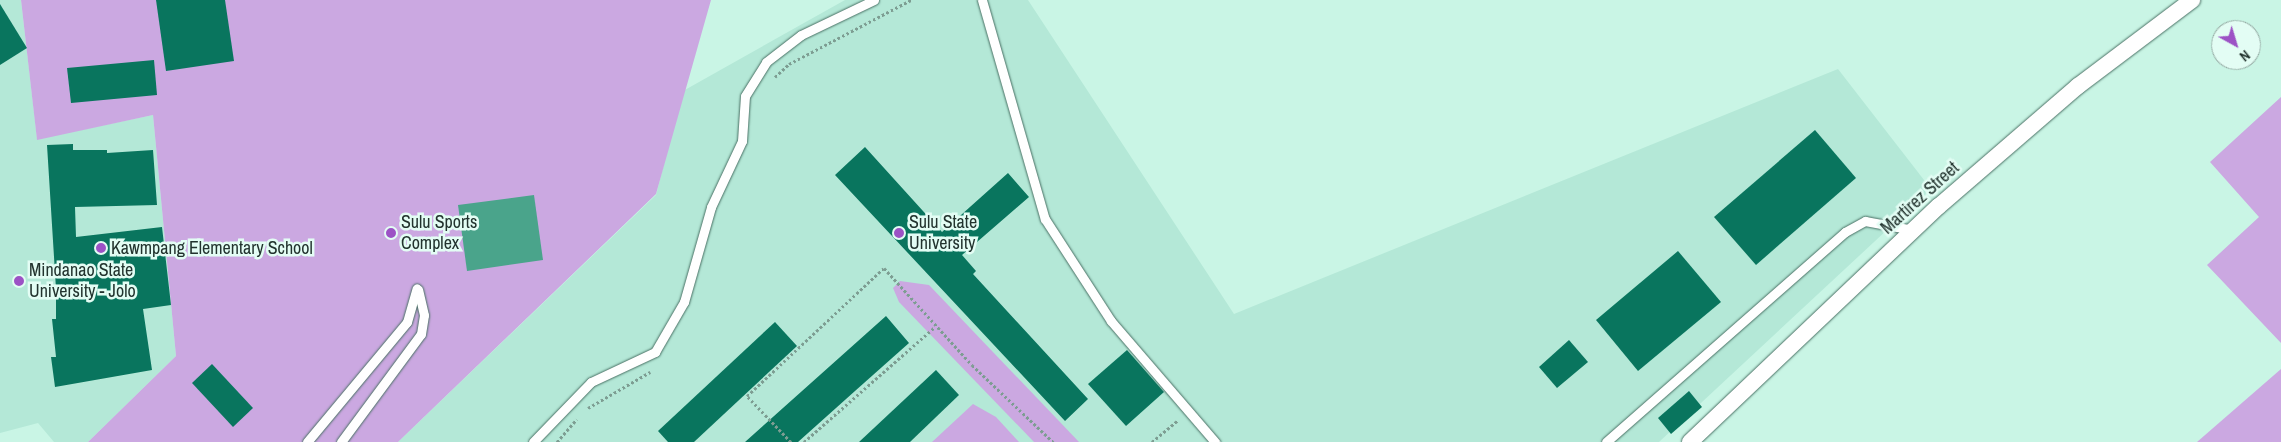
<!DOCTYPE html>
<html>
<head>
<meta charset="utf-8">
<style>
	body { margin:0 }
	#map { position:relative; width:2281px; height:442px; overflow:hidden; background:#c9f5e5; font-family:"Archivo Narrow",sans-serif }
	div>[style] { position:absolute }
	.built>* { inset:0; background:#b4e8d7 }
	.green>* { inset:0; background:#cba8e1 }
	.water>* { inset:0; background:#4aa48b }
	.building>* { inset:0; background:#09755e }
	.path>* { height:3px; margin-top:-1.5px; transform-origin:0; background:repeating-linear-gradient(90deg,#7d9d92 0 2.5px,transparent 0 5px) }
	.roads { filter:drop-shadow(0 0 1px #497064) drop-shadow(0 0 1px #497064) }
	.lane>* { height:9px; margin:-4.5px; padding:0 4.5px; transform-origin:4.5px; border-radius:4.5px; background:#fff }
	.street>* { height:16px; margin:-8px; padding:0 8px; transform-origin:8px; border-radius:8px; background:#fff }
	.dots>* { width:14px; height:14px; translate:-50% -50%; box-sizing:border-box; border:2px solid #e3fdf4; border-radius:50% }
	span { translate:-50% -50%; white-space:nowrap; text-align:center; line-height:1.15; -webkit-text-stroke:5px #e3fdf4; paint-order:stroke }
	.street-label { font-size:18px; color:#22332e }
	.poi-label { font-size:18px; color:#22332e }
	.left { translate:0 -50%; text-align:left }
	.north { position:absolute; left:2211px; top:20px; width:50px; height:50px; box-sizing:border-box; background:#e3fdf4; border:1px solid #96aca5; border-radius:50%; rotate:141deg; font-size:14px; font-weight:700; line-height:20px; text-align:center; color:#22332e }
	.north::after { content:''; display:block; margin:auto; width:18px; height:22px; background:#9c52c5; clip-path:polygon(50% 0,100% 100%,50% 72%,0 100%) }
</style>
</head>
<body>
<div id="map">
	<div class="built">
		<i style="clip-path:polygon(0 0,21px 0,37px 139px,153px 115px,176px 356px,88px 442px,54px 442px,38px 423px,0 433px)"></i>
		<i style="clip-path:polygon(845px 0,1028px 0,1234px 314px,1838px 69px,1931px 189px,1659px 442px,398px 442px,656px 195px,683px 91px)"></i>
	</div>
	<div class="green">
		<i style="clip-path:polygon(21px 0,711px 0,656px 194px,398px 442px,88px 442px,176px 356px,153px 115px,37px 140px)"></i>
		<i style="clip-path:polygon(2281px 97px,2281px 343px,2207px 265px,2259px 217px,2210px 162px)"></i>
		<i style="clip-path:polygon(900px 281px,929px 285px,1079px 442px,1034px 442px,899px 302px,893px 288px)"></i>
		<i style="clip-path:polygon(2281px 369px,2281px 442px,2197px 442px)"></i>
		<i style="clip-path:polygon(973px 404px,996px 417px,1019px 442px,932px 442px)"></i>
	</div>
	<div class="water">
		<i style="clip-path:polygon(534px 195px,543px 260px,467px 271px,458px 205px)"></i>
	</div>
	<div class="building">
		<i style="clip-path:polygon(156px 0,225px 0,234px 61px,166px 71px)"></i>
		<i style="clip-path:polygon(0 4px,27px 48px,0 65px)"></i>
		<i style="clip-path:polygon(154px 60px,157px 95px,71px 103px,67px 68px)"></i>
		<i style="clip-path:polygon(1815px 130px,1856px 178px,1756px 265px,1714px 217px)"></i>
		<i style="clip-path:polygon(73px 144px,73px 150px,107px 150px,107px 153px,153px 150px,157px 205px,75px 207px,76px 237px,162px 227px,171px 305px,143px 309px,152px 370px,55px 387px,51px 357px,56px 357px,52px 319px,56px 319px,56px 289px,47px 145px)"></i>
		<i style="clip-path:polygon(865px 147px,942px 232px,1008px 173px,1029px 197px,962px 255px,976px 271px,973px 274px,1088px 399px,1065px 421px,835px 175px)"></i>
		<i style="clip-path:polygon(1678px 251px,1721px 302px,1638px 371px,1596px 320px)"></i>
		<i style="clip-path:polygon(886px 316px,909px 343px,855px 391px,798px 442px,745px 442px)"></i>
		<i style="clip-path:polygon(775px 322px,797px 346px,694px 442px,668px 442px,658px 431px)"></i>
		<i style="clip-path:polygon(1569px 340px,1588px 362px,1557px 388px,1539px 367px)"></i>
		<i style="clip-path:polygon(1127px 350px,1164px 392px,1126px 426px,1088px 384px)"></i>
		<i style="clip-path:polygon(212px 364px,253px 408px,233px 427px,192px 383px)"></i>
		<i style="clip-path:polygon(936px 370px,959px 395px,910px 442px,859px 442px)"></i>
		<i style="clip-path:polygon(1689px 391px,1702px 407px,1671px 434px,1658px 418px)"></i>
	</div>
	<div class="path">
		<i style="left:775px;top:77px;width:19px;rotate:-43deg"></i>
		<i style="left:789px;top:64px;width:138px;rotate:-27.7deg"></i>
		<i style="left:588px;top:408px;width:72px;rotate:-30.1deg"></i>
		<i style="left:557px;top:442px;width:30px;rotate:-49deg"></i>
		<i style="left:791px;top:442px;width:64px;rotate:-133.7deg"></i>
		<i style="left:747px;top:396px;width:187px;rotate:-43.1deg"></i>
		<i style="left:884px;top:268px;width:131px;rotate:47.8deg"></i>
		<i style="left:972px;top:365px;width:112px;rotate:43.5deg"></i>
		<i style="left:804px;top:442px;width:174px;rotate:-41.3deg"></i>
		<i style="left:1152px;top:442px;width:34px;rotate:-40deg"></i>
	</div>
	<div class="roads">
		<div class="lane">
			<i style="left:982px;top:0;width:228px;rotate:74deg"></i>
			<i style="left:1045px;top:219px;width:121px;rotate:57.1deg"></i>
			<i style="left:1111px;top:321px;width:160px;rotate:49.3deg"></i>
			<i style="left:307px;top:442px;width:156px;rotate:-50.2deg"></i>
			<i style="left:407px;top:322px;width:35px;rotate:-74deg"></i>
			<i style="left:341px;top:442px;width:134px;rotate:-53.5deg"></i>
			<i style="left:421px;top:334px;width:19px;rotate:-81deg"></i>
			<i style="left:424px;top:315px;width:26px;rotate:-103deg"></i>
			<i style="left:533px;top:442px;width:83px;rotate:-46deg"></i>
			<i style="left:591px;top:382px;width:71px;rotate:-25.1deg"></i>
			<i style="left:655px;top:352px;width:58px;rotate:-59.9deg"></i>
			<i style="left:684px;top:302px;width:99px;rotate:-74.1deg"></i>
			<i style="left:711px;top:207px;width:73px;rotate:-64.8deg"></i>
			<i style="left:742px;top:141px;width:45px;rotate:-86.2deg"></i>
			<i style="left:745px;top:96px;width:40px;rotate:-58deg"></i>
			<i style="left:766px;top:62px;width:44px;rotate:-37.6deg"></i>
			<i style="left:801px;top:35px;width:81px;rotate:-25.6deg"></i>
			<i style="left:1606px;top:442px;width:318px;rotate:-41.3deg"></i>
			<i style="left:1845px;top:232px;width:23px;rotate:-29deg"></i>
			<i style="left:1865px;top:221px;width:49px;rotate:10.6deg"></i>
		</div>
		<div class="street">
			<i style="left:1690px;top:442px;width:343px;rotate:-43.5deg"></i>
			<i style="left:1939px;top:206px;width:184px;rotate:-40.8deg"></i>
			<i style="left:2078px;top:86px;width:143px;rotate:-37deg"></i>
		</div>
	</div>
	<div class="dots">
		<i style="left:391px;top:233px;background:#9c52c5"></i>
		<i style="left:899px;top:233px;background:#9c52c5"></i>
		<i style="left:101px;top:248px;background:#9c52c5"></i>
		<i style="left:19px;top:281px;background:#9c52c5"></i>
	</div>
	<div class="street-label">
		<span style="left:1920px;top:198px;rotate:-42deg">Martirez Street</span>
	</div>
	<div class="poi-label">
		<span class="left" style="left:401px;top:233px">Sulu Sports<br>Complex</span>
		<span class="left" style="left:909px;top:233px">Sulu State<br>University</span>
		<span class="left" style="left:111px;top:248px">Kawmpang Elementary School</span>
		<span class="left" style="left:29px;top:281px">Mindanao State<br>University - Jolo</span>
	</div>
	<div class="north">N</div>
</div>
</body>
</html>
